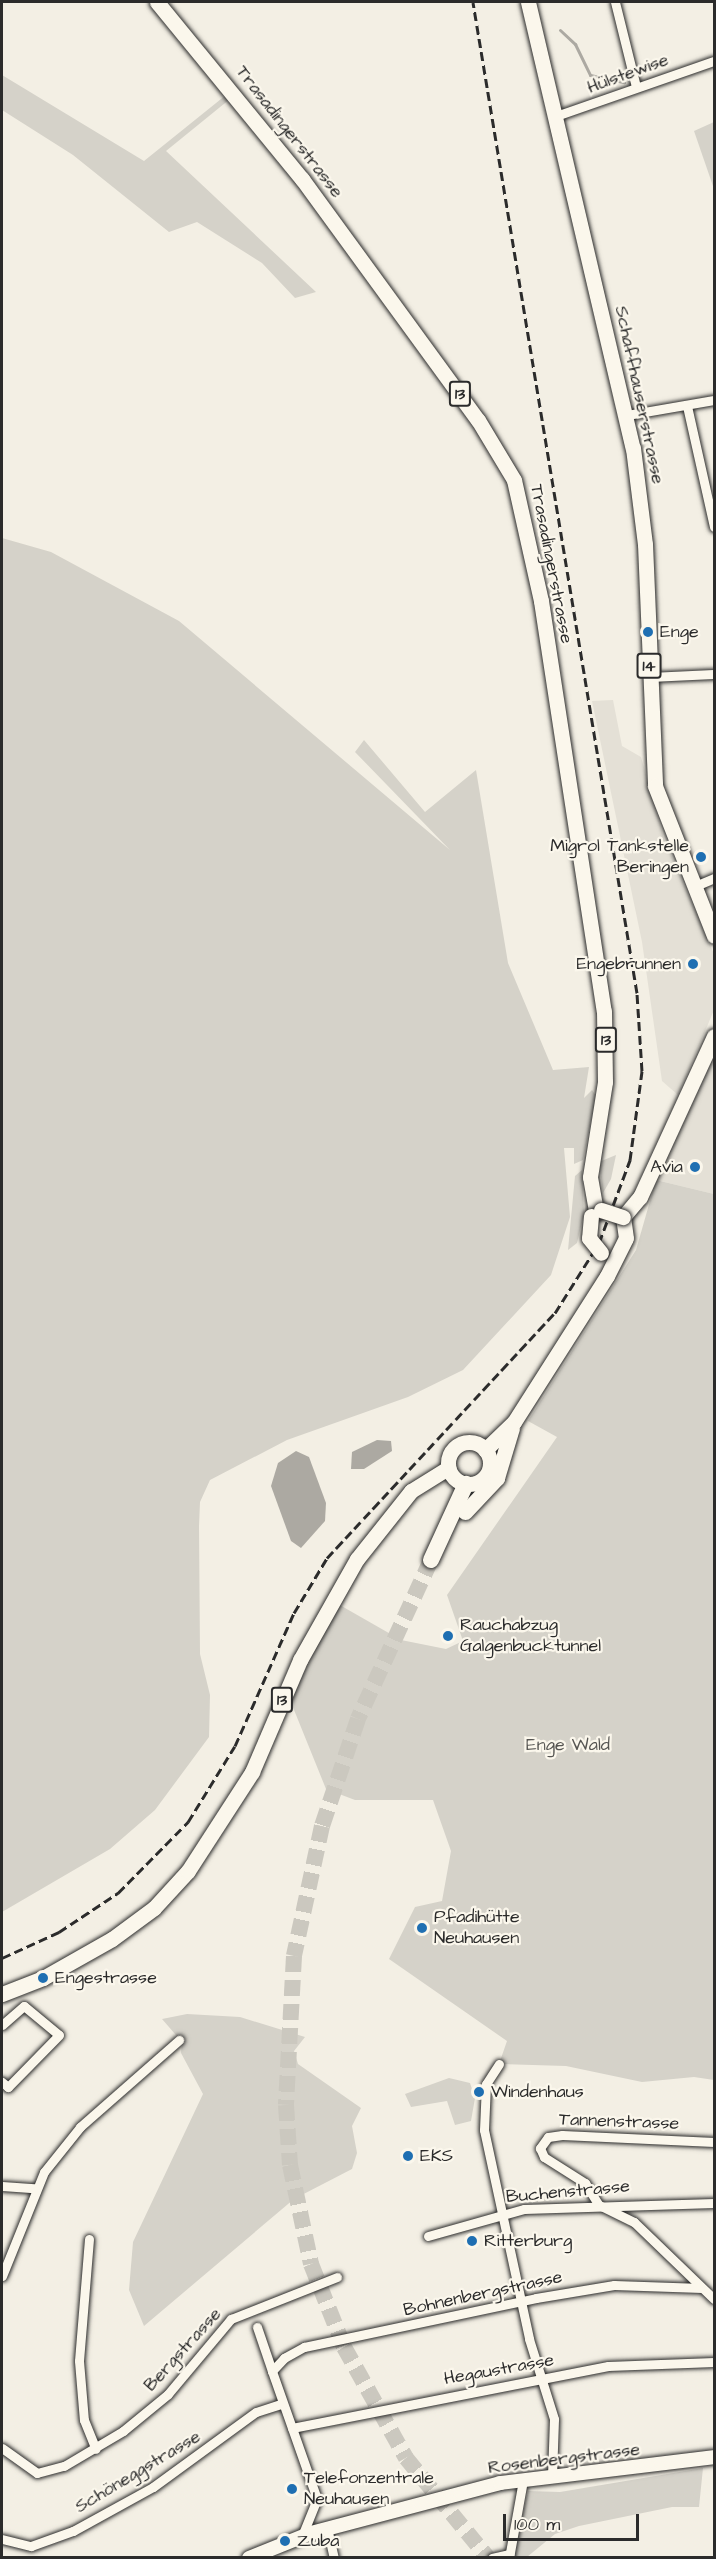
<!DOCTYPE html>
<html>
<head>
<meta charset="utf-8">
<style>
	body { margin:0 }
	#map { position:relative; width:716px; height:2559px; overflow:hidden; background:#f3efe4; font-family:"Architects Daughter",sans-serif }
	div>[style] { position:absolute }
	.built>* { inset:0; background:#e4e0d6 }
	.green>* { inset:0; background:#d5d2c9 }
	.water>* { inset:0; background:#aca9a2 }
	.stream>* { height:3px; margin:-1.5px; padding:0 1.5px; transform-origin:1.5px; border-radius:1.5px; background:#aca9a2 }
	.highway-tunnel>* { height:16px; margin-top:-8px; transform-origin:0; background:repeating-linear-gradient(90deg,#cbc8bf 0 16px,transparent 0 24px) }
	.roads { filter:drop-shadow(0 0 2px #2b2b2b) drop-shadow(0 0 2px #2b2b2b) }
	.street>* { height:9px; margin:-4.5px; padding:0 4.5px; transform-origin:4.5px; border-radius:4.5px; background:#fbf7ec }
	.secondary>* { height:14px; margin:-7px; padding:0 7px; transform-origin:7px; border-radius:7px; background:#fbf7ec }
	.primary>* { height:15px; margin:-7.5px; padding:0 7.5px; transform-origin:7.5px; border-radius:7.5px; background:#fbf7ec }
	.primary>.ring { margin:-7.5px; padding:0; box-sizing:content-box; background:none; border:15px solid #fbf7ec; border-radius:50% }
	.highway>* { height:16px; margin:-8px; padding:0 8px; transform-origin:8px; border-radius:8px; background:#fbf7ec }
	.rail>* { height:3px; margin-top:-1.5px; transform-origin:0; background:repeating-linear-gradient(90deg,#2b2b2b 0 9px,transparent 0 13.5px) }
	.bridges { filter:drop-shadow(0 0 2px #2b2b2b) drop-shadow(0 0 2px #2b2b2b) }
	.primary-bridge>* { height:15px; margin:-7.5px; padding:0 7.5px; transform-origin:7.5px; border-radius:7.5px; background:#fbf7ec }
	.dots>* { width:16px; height:16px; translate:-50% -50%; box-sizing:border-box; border:3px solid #fbf7ec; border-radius:50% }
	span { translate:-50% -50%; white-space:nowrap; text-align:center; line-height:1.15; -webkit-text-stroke:4.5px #fbf7ec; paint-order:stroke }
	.shield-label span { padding:2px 4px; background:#fbf7ec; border:2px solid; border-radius:4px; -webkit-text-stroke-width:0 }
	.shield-label { font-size:16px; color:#2b2b2b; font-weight:700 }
	.street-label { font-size:18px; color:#2b2b2b }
	.poi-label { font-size:18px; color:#2b2b2b }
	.left { translate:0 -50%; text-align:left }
	.right { translate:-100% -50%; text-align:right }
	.park-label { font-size:18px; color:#565552 }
	.frame { position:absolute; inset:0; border:3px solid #2b2b2b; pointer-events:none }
	.scale { position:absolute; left:503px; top:2514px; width:136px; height:27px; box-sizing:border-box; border:3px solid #2b2b2b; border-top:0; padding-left:8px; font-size:18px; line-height:21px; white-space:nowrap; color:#2b2b2b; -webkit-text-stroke:4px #fbf7ec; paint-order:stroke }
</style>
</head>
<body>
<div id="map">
	<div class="built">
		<i style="clip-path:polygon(613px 700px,622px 746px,641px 757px,664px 839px,714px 954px,714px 1010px,678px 1095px,662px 1081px,642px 942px,592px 701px)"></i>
		<i style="clip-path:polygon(714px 1046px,714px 1194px,656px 1180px)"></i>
	</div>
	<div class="green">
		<i style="clip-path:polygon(2px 75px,144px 161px,226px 95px,230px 99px,166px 151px,316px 292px,295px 298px,262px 263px,197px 222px,169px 232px,73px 155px,2px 110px)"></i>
		<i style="clip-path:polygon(714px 122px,714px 189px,694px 131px)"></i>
		<i style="clip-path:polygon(2px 538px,51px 552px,179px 621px,450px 850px,355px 752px,364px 740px,425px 812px,476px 770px,508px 963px,553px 1070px,589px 1067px,584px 1098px,592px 1090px,596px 1096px,583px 1160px,574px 1164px,574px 1148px,564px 1148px,570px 1217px,551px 1275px,463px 1370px,408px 1397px,287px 1440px,210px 1480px,200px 1502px,199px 1526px,200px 1654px,210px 1695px,209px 1737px,155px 1810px,110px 1849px,2px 1912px)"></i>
		<i style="clip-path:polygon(616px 1155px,611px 1179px,603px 1193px,599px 1162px)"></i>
		<i style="clip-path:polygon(582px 1170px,584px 1214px,577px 1243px,568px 1250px,575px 1176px)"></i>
		<i style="clip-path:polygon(656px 1180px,714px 1194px,714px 2080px,694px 2077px,642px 2082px,566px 2066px,499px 2064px,507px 2041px,389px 1959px,415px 1907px,442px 1901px,451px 1851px,433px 1800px,355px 1800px,326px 1789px,290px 1700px,338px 1604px,401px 1640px,446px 1649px,463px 1641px,447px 1595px,557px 1437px,528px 1421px,636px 1250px)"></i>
		<i style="clip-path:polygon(187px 2014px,240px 2017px,305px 2037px,294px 2051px,298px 2064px,361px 2108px,352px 2126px,357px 2153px,352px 2169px,294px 2199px,144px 2326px,129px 2290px,133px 2242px,203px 2094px,181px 2053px,182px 2042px,162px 2019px)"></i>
		<i style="clip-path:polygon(449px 2078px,470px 2083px,475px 2098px,471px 2121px,455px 2125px,447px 2101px,411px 2107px,405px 2094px)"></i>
		<i style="clip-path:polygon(703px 2468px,699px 2507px,672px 2507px,579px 2526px,555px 2534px,527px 2557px,513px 2558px,528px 2491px,560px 2492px)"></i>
	</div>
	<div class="water">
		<i style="clip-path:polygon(377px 1440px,391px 1441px,392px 1451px,364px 1469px,351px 1469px,352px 1452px)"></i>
		<i style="clip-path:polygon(296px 1451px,309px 1457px,326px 1503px,325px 1521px,301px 1548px,291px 1541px,271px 1486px,278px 1463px)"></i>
	</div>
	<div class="stream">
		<i style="left:560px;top:30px;width:21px;rotate:43deg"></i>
		<i style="left:575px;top:44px;width:34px;rotate:64deg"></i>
		<i style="left:590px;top:75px;width:35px;rotate:12deg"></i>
	</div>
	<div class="highway-tunnel">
		<i style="left:431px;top:1560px;width:175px;rotate:114.7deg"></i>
		<i style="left:358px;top:1719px;width:113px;rotate:108.6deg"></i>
		<i style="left:322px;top:1826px;width:133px;rotate:102.2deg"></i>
		<i style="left:294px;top:1956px;width:149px;rotate:93.1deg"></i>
		<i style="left:286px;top:2105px;width:60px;rotate:86.2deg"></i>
		<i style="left:290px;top:2165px;width:101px;rotate:78deg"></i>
		<i style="left:311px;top:2264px;width:89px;rotate:68.3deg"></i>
		<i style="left:344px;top:2347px;width:127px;rotate:60.8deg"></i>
		<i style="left:406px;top:2458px;width:129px;rotate:50.6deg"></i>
	</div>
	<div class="roads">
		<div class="street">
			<i style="left:615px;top:2px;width:88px;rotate:76.1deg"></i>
			<i style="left:553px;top:117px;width:170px;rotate:-19.2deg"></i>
			<i style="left:687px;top:406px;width:124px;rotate:77.4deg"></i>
			<i style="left:627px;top:415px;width:88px;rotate:-9.8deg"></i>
			<i style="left:649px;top:677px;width:65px;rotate:-2.6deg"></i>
			<i style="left:693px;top:887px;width:23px;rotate:-23deg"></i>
			<i style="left:2px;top:2025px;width:29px;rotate:-41deg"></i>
			<i style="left:24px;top:2006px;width:45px;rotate:39.6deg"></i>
			<i style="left:59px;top:2035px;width:73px;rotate:134.4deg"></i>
			<i style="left:8px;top:2087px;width:8px;rotate:-140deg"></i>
			<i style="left:499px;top:2064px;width:24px;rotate:123deg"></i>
			<i style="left:486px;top:2084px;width:46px;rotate:92.5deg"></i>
			<i style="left:484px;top:2130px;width:214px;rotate:77.8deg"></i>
			<i style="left:529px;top:2339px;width:84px;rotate:72.6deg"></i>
			<i style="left:554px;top:2419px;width:58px;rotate:92deg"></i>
			<i style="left:714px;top:2142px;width:152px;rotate:-177.4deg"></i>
			<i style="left:562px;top:2135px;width:14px;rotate:172deg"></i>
			<i style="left:548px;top:2137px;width:14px;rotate:126deg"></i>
			<i style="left:540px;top:2148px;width:10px;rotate:66deg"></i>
			<i style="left:544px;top:2157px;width:49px;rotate:32.4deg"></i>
			<i style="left:585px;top:2183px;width:26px;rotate:58deg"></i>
			<i style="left:599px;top:2205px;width:39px;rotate:26deg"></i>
			<i style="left:634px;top:2222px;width:111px;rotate:43.9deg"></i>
			<i style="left:2px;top:2186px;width:32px;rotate:4deg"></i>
			<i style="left:428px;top:2236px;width:100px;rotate:-15.7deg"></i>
			<i style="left:524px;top:2209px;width:190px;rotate:-1.8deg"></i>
			<i style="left:89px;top:2239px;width:122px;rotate:94.7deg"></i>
			<i style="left:79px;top:2361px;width:59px;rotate:85.2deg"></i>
			<i style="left:84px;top:2420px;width:31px;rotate:68deg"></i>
			<i style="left:2px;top:2276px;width:112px;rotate:-68deg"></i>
			<i style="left:44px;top:2172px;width:58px;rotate:-51.3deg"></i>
			<i style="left:80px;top:2127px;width:132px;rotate:-41.3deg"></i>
			<i style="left:257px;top:2327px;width:46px;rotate:71.2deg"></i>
			<i style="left:292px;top:2428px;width:322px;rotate:-11.1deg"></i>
			<i style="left:608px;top:2366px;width:106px;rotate:-2.2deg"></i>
			<i style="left:2px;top:2448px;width:43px;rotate:35.5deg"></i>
			<i style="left:37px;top:2473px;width:28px;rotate:-15deg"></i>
			<i style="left:64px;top:2466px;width:69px;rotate:-30.7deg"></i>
			<i style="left:123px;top:2431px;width:58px;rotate:-39.4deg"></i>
			<i style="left:168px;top:2394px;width:98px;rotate:-50deg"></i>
			<i style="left:231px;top:2319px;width:114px;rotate:-21.6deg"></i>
			<i style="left:327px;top:2528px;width:31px;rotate:77deg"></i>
			<i style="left:302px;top:2536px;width:40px;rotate:-68deg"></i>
			<i style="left:317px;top:2499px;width:136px;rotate:-109.4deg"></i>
			<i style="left:272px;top:2371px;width:18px;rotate:-47deg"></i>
			<i style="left:284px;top:2358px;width:23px;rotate:-29deg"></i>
			<i style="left:304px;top:2347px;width:237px;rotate:-11.9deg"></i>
			<i style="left:536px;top:2298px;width:79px;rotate:-9.5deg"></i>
			<i style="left:614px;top:2285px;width:88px;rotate:2deg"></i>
			<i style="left:2px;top:2539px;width:30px;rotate:14deg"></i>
			<i style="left:31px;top:2546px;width:45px;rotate:-19.7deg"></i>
			<i style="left:73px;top:2531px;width:91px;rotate:-28.8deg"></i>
			<i style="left:153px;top:2487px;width:127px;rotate:-36.1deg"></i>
			<i style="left:256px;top:2412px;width:28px;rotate:-18deg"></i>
			<i style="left:492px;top:2558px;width:18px;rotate:-13deg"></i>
			<i style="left:509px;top:2558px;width:79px;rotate:-79.8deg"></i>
		</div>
		<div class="secondary">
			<i style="left:249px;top:2558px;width:67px;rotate:-22deg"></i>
			<i style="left:311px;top:2533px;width:196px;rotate:-14.8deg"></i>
			<i style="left:500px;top:2483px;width:216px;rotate:-6.9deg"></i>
		</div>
		<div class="primary">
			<i style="left:157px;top:2px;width:229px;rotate:50.7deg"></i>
			<i style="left:302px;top:179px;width:298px;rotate:53.9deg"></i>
			<i style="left:478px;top:420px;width:70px;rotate:59deg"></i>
			<i style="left:514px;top:480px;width:124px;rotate:77.4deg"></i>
			<i style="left:541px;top:601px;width:415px;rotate:81.3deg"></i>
			<i style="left:604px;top:1011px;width:71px;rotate:89.2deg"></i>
			<i style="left:605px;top:1082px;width:96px;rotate:99deg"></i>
			<i style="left:590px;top:1177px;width:36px;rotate:80deg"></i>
			<i style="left:528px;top:2px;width:458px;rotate:76.8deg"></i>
			<i style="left:633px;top:448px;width:97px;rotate:82.9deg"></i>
			<i style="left:645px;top:544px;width:242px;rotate:87.6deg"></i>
			<i style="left:655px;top:786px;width:161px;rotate:68.5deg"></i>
			<i class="ring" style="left:448px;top:1442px;width:27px;height:27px"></i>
			<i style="left:485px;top:1450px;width:40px;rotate:-44deg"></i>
			<i style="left:514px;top:1422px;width:173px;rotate:-57.5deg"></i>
			<i style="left:607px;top:1276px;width:42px;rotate:-63.4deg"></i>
			<i style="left:626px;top:1238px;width:21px;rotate:-98deg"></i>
			<i style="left:623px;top:1217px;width:26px;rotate:-50deg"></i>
			<i style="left:640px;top:1197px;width:177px;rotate:-65.3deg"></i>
			<i style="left:465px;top:1512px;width:47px;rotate:-46.7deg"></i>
			<i style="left:497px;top:1478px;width:52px;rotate:-73.3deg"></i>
			<i style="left:2px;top:1994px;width:44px;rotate:-21.3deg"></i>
			<i style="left:43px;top:1978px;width:79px;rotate:-29.5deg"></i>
			<i style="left:112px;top:1939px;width:52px;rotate:-36.4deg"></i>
			<i style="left:154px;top:1908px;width:50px;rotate:-47.4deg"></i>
			<i style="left:188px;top:1871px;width:118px;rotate:-57.1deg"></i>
			<i style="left:252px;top:1772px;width:122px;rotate:-66.8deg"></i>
			<i style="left:300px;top:1660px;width:116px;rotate:-60.6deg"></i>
			<i style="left:357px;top:1559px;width:87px;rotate:-51.5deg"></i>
			<i style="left:411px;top:1491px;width:44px;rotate:-31.9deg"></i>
		</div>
		<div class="highway">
			<i style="left:431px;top:1560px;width:84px;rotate:-65.3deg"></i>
		</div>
	</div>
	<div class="rail">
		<i style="left:2px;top:1958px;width:63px;rotate:-24.5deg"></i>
		<i style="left:59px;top:1932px;width:71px;rotate:-33.5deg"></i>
		<i style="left:118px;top:1893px;width:100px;rotate:-45.4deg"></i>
		<i style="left:188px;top:1822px;width:89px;rotate:-58.3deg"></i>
		<i style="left:235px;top:1746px;width:145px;rotate:-66.1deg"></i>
		<i style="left:294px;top:1613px;width:64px;rotate:-59deg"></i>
		<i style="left:327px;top:1558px;width:335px;rotate:-47.1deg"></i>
		<i style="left:555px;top:1313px;width:83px;rotate:-57.8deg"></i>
		<i style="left:599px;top:1243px;width:89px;rotate:-69.5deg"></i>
		<i style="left:630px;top:1160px;width:90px;rotate:-82.3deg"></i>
		<i style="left:642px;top:1071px;width:78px;rotate:-93.7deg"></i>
		<i style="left:637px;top:993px;width:1004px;rotate:-99.4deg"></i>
	</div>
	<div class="bridges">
		<div class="primary-bridge">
			<i style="left:601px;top:1210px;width:23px;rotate:18deg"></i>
			<i style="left:591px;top:1216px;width:22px;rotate:95deg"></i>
			<i style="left:589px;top:1238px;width:19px;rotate:51deg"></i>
		</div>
	</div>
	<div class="dots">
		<i style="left:648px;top:632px;background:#1f6fb2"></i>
		<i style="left:701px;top:857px;background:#1f6fb2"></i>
		<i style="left:693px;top:964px;background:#1f6fb2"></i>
		<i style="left:695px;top:1167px;background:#1f6fb2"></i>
		<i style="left:448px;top:1636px;background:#1f6fb2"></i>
		<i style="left:422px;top:1928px;background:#1f6fb2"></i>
		<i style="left:43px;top:1978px;background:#1f6fb2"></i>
		<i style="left:479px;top:2092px;background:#1f6fb2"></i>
		<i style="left:408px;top:2156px;background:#1f6fb2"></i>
		<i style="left:472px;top:2241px;background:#1f6fb2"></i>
		<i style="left:292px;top:2489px;background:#1f6fb2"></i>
		<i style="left:285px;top:2541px;background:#1f6fb2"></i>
	</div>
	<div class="shield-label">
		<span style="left:460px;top:394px">13</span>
		<span style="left:649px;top:666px">14</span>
		<span style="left:606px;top:1040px">13</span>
		<span style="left:282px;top:1700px">13</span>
	</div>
	<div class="street-label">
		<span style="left:628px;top:74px;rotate:-20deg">Hülstewise</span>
		<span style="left:289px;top:132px;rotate:52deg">Trasadingerstrasse</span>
		<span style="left:639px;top:395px;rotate:78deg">Schaffhauserstrasse</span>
		<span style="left:551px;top:564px;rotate:79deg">Trasadingerstrasse</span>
		<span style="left:619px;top:2122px;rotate:2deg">Tannenstrasse</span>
		<span style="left:568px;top:2192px;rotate:-5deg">Buchenstrasse</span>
		<span style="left:483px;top:2294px;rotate:-12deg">Bohnenbergstrasse</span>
		<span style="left:183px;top:2350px;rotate:-48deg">Bergstrasse</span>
		<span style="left:499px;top:2370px;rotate:-10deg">Hegaustrasse</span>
		<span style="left:564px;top:2459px;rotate:-7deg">Rosenbergstrasse</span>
		<span style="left:138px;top:2472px;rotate:-31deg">Schöneggstrasse</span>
	</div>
	<div class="poi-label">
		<span class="left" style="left:660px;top:632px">Enge</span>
		<span class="right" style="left:689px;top:857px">Migrol Tankstelle<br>Beringen</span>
		<span class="right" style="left:681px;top:964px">Engebrunnen</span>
		<span class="right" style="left:683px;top:1167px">Avia</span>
		<span class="left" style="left:460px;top:1636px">Rauchabzug<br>Galgenbucktunnel</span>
		<span class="left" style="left:434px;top:1928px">Pfadihütte<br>Neuhausen</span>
		<span class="left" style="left:55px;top:1978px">Engestrasse</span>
		<span class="left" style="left:491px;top:2092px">Windenhaus</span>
		<span class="left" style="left:420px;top:2156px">EKS</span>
		<span class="left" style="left:484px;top:2241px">Ritterburg</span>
		<span class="left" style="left:304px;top:2489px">Telefonzentrale<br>Neuhausen</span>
		<span class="left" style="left:297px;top:2541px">Zuba</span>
	</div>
	<div class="park-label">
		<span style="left:568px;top:1745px">Enge Wald</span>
	</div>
	<div class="frame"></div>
	<div class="scale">100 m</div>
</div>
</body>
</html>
